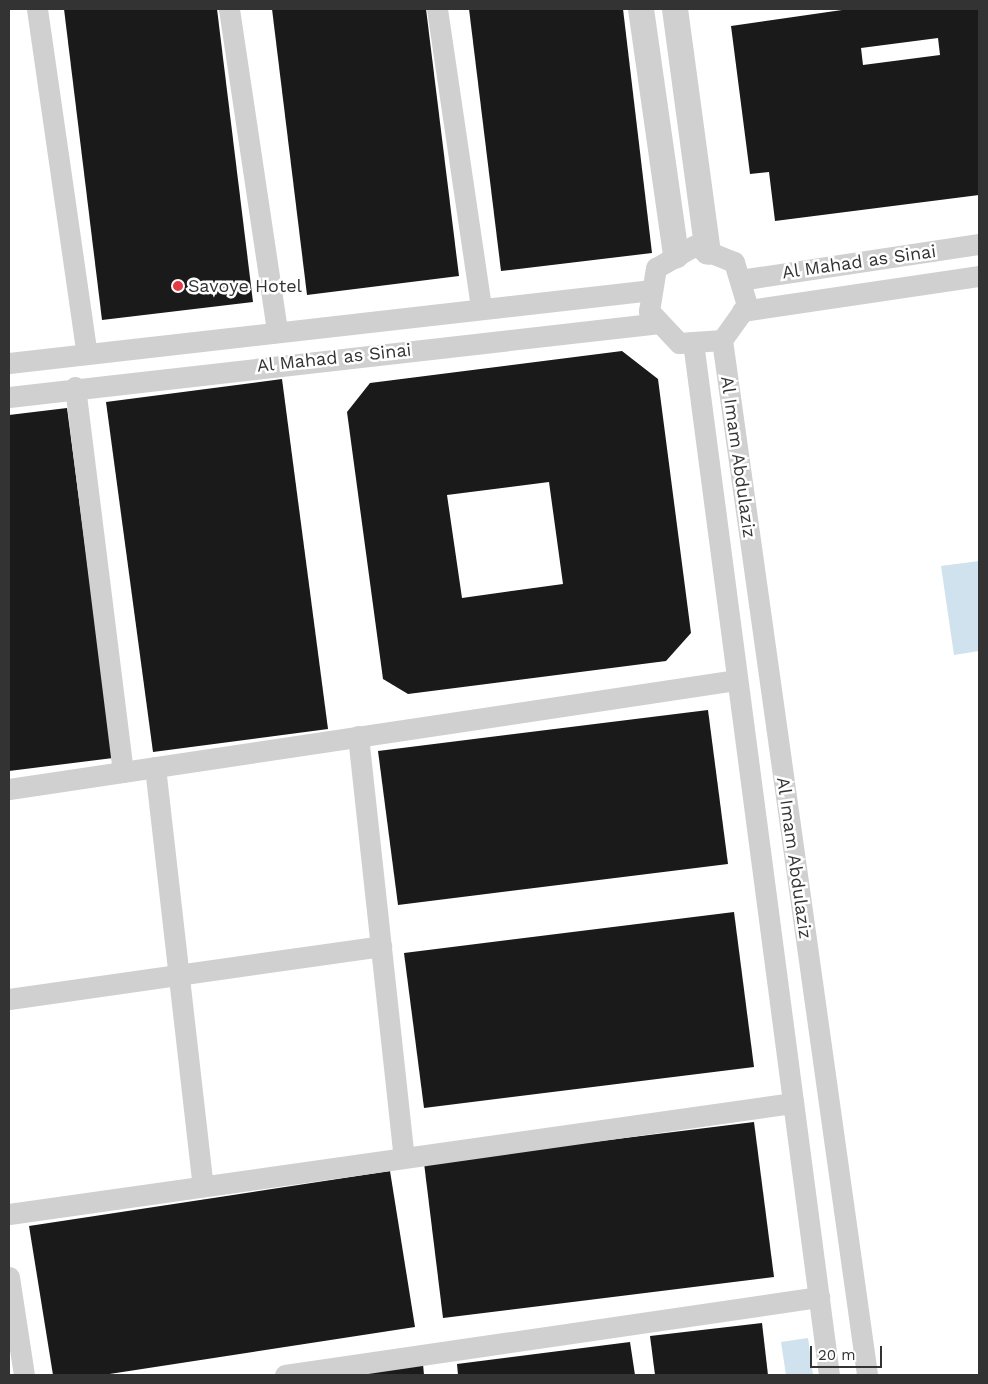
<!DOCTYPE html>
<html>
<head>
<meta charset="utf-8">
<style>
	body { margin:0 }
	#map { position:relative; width:988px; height:1384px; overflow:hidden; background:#fff; font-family:"Work Sans",sans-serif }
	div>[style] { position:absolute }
	.water>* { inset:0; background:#cfe2ee }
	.building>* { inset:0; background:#1a1a1a }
	.minor>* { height:21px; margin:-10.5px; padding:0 10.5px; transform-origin:10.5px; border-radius:10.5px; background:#d0d0d0 }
	.tertiary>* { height:26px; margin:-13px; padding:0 13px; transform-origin:13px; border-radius:13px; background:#d0d0d0 }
	.dots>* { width:14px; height:14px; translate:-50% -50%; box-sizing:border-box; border:2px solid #fff; border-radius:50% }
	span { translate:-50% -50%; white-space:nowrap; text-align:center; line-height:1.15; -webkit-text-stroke:5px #fff; paint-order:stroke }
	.street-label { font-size:18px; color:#333 }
	.poi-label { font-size:18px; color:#333 }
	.left { translate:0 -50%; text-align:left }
	.frame { position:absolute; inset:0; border:10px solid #333; pointer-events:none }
	.scale { position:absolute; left:810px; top:1346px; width:72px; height:22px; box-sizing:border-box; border:2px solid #333; border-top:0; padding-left:6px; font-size:15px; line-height:18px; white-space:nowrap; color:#333; -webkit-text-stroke:4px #fff; paint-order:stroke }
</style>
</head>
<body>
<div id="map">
	<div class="water">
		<i style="clip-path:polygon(979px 561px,979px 651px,954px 655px,941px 566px)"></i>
		<i style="clip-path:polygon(808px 1338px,813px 1375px,786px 1375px,781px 1342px)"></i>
	</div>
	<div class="building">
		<i style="clip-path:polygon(64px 9px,217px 9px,253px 302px,102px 320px)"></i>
		<i style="clip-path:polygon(272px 9px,426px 9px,459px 276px,307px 295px)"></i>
		<i style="clip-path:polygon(469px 9px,623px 9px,652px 253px,501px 271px)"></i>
		<i style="clip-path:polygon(evenodd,849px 9px,979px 9px,979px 195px,775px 221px,769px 172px,750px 174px,731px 26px,849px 9px,938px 38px,940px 55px,863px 65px,861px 48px,938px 38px)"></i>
		<i style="clip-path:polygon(evenodd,622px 351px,658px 379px,691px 633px,666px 661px,408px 694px,383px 679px,347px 412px,370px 383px,622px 351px,549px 482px,563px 584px,462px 598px,447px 495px,549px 482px)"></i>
		<i style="clip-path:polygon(282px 379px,328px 729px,153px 752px,106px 402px)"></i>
		<i style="clip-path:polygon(67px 408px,113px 758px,9px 771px,9px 415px)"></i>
		<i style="clip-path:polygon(708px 710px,728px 864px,398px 905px,378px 751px)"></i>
		<i style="clip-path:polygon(734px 912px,754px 1067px,424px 1108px,404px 953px)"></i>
		<i style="clip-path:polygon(754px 1122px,774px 1277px,443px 1318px,424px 1163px)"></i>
		<i style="clip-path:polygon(390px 1171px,415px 1327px,103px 1375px,53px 1375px,29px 1226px)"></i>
		<i style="clip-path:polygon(762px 1323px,768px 1375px,655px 1375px,650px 1336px)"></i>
		<i style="clip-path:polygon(630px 1342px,635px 1375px,458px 1375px,457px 1364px)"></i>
		<i style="clip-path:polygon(423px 1364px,424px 1375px,354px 1375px)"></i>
	</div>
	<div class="minor">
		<i style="left:37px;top:9px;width:345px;rotate:81.8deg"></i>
		<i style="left:229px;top:9px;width:325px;rotate:81.5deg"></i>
		<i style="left:437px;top:9px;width:302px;rotate:81.6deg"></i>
		<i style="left:694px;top:246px;width:43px;rotate:21.8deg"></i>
		<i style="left:734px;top:262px;width:45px;rotate:73.2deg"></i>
		<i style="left:747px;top:305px;width:43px;rotate:125.5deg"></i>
		<i style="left:722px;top:340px;width:43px;rotate:176deg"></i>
		<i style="left:679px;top:343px;width:44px;rotate:-133.2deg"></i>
		<i style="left:649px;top:311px;width:44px;rotate:-80.8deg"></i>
		<i style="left:656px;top:268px;width:44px;rotate:-30.1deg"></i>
		<i style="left:740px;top:280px;width:242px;rotate:-8.6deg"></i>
		<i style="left:742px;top:311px;width:240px;rotate:-8.4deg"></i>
		<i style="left:722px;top:340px;width:1045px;rotate:82.02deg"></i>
		<i style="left:693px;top:342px;width:1042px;rotate:82.5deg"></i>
		<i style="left:9px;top:363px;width:647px;rotate:-6.48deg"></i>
		<i style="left:75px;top:387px;width:388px;rotate:82.9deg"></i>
		<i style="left:9px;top:397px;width:655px;rotate:-6.49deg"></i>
		<i style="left:358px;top:736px;width:424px;rotate:83.8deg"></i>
		<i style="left:155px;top:767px;width:422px;rotate:83.5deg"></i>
		<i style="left:9px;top:789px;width:736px;rotate:-8.52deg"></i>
		<i style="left:9px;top:999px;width:376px;rotate:-8.1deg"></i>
		<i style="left:9px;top:1214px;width:792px;rotate:-8.06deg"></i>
		<i style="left:9px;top:1277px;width:99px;rotate:81.3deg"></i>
		<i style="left:285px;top:1375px;width:540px;rotate:-8.31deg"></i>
	</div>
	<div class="tertiary">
		<i style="left:641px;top:9px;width:249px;rotate:81.9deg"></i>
		<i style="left:675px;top:9px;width:245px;rotate:82.3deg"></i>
	</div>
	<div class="dots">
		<i style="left:178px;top:286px;background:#e63946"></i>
	</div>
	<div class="street-label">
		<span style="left:859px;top:262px;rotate:-8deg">Al Mahad as Sinai</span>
		<span style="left:334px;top:358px;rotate:-6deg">Al Mahad as Sinai</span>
		<span style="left:738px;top:457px;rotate:82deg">Al Imam Abdulaziz</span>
		<span style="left:794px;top:858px;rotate:82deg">Al Imam Abdulaziz</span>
	</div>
	<div class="poi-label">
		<span class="left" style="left:188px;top:286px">Savoye Hotel</span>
	</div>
	<div class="frame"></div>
	<div class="scale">20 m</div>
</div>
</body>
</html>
